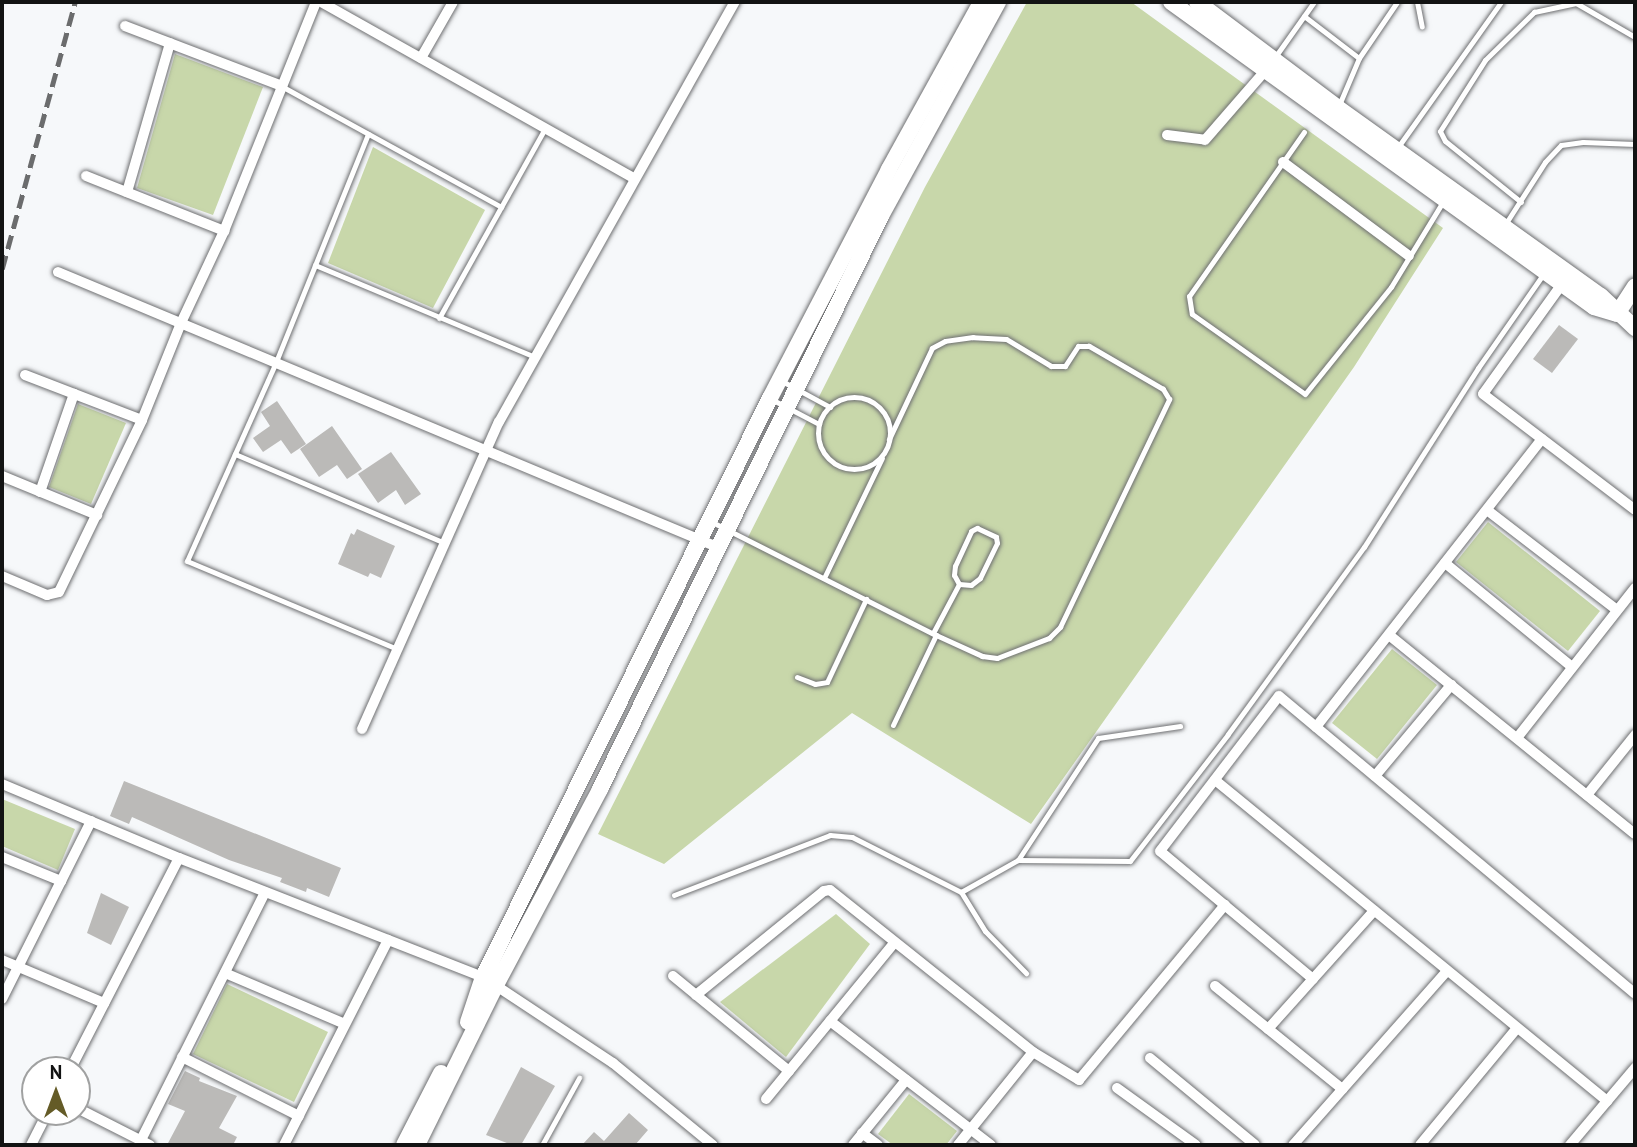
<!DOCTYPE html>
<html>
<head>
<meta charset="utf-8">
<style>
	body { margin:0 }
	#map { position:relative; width:1637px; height:1147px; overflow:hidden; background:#f6f8fa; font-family:"PT Sans",sans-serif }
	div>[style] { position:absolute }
	.green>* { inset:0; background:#c8d7aa }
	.building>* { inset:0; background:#bbbab8 }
	.roads { filter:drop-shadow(0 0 2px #6e6f71) drop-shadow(0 0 2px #6e6f71) }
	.lane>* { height:5px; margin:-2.5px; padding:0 2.5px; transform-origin:2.5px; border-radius:2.5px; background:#fff }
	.lane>.ring { margin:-2.5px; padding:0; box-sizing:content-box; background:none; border:5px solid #fff; border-radius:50% }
	.street>* { height:10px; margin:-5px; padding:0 5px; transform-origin:5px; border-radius:5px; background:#fff }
	.secondary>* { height:16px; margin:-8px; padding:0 8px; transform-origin:8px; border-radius:8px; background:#fff }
	.rail>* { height:4.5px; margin-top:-2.25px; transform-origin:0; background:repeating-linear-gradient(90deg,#6b6c6d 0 14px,transparent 0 21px) }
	span { translate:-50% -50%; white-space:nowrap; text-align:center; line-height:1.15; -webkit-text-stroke:5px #fff; paint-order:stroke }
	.frame { position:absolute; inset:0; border:4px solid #121313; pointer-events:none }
	.north { position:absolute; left:21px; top:1056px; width:70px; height:70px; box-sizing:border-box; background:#fff; border:2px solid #a0a1a1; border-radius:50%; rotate:0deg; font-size:19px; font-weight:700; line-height:28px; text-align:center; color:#121313 }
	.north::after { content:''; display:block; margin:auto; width:24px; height:32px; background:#645b27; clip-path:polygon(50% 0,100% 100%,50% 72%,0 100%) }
</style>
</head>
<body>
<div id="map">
	<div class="green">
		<i style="clip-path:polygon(1027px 2px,1131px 2px,1443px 228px,1354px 367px,1031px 824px,852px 713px,664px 864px,598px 834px,925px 187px)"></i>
		<i style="clip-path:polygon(175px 54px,263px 87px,213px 215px,137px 188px)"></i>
		<i style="clip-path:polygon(373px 147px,485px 210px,433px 308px,328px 263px)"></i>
		<i style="clip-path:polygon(78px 404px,126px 423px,91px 504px,49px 487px)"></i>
		<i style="clip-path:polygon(1488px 522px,1600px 611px,1568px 651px,1456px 562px)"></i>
		<i style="clip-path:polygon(1392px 649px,1437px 685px,1377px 759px,1332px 723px)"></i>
		<i style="clip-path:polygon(2px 799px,75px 829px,58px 870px,2px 846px)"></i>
		<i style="clip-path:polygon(836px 914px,870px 944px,786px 1057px,720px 1002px)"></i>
		<i style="clip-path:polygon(227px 984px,328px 1032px,294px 1102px,193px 1054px)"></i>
		<i style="clip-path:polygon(909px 1094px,957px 1131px,946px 1145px,893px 1145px,878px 1134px)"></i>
	</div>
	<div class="building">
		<i style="clip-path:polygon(1559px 325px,1578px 339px,1552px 373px,1533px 359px)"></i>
		<i style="clip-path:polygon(277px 401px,306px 444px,291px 454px,281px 440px,263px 452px,253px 438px,270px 426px,261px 412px)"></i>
		<i style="clip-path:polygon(332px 426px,362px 469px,347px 479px,337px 465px,319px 477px,300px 449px)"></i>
		<i style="clip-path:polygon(391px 452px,421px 494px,405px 505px,396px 490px,378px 503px,358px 474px)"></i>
		<i style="clip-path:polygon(357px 529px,395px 546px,381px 578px,370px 573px,368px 577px,338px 564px,351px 533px,354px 535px)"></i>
		<i style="clip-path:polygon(124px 781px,341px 868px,329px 897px,307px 888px,306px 892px,280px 882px,282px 878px,229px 860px,132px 817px,129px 824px,110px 816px)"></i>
		<i style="clip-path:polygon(101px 893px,129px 907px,111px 945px,87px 933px)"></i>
		<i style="clip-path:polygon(521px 1067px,555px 1086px,521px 1145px,512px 1145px,486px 1135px)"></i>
		<i style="clip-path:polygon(185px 1071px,200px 1078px,199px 1081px,237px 1096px,219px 1128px,237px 1137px,233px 1145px,167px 1145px,185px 1111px,168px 1104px)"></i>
		<i style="clip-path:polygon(629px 1113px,648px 1130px,635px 1145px,582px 1145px,594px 1132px,604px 1141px)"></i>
	</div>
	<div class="roads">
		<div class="lane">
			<i style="left:1417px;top:2px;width:25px;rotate:79deg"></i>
			<i style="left:1304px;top:16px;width:69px;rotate:37.4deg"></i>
			<i style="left:1275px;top:57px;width:67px;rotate:-54.7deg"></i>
			<i style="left:283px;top:87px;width:249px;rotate:28.8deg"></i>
			<i style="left:1339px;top:105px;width:51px;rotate:-66.9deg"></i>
			<i style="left:1359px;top:58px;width:68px;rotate:-55.8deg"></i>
			<i style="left:1304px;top:132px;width:200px;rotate:125deg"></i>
			<i style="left:1189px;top:296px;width:18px;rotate:81deg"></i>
			<i style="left:1192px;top:314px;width:138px;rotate:35.3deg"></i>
			<i style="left:1305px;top:394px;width:137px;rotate:-51.2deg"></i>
			<i style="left:1391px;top:287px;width:102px;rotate:-58.7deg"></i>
			<i style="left:368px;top:134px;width:246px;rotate:112deg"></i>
			<i style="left:276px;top:362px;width:218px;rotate:114.1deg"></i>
			<i style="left:187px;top:561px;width:228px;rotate:22.7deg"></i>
			<i style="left:1398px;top:147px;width:178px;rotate:-54.6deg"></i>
			<i style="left:1521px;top:202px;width:97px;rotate:-141.2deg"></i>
			<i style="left:1445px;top:141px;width:11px;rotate:-117deg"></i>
			<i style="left:1440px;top:131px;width:84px;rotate:-57.6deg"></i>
			<i style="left:1485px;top:60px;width:69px;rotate:-44.4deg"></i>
			<i style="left:1534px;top:12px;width:43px;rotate:-12.1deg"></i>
			<i style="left:1576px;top:3px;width:68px;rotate:30deg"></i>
			<i style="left:1506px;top:223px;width:72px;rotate:-57.4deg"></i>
			<i style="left:1545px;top:162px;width:23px;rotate:-47deg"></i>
			<i style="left:1561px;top:145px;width:22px;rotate:-8deg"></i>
			<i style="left:1583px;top:142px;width:52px;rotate:2.2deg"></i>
			<i style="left:315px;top:265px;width:238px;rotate:22.7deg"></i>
			<i style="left:439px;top:318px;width:218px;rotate:-60.8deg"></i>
			<i style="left:780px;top:380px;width:57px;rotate:28.4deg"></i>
			<i class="ring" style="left:818px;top:397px;width:67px;height:67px"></i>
			<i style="left:773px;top:400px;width:52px;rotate:27.6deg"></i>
			<i style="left:235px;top:454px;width:228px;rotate:23deg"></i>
			<i style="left:712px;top:522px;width:251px;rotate:26.8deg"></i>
			<i style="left:936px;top:635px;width:51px;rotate:24.5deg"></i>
			<i style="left:982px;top:656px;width:15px;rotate:8deg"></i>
			<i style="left:997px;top:658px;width:56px;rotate:-21deg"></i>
			<i style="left:1049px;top:638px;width:16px;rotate:-45deg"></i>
			<i style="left:1060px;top:627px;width:253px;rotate:-64.4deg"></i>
			<i style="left:1169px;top:399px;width:12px;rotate:-121deg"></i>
			<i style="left:1163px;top:389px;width:86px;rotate:-149.8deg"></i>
			<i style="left:1089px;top:346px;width:11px;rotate:180deg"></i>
			<i style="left:1078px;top:346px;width:24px;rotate:123deg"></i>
			<i style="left:1065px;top:366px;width:14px;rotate:180deg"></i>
			<i style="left:1051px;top:366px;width:52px;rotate:-149deg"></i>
			<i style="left:1006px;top:339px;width:33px;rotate:-177deg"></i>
			<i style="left:973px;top:337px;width:28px;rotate:172deg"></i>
			<i style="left:945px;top:341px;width:15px;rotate:152deg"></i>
			<i style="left:932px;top:348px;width:101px;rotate:115.3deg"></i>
			<i style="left:824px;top:578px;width:133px;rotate:-64.2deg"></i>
			<i style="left:933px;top:633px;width:55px;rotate:-62deg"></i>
			<i style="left:959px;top:584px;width:10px;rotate:-119deg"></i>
			<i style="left:954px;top:575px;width:9px;rotate:-84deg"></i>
			<i style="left:955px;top:566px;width:38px;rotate:-65deg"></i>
			<i style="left:971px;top:531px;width:7px;rotate:-27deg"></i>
			<i style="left:977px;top:528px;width:21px;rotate:25deg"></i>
			<i style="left:996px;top:537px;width:6px;rotate:81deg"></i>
			<i style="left:997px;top:543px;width:39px;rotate:116deg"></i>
			<i style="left:980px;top:578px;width:11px;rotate:142deg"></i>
			<i style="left:971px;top:585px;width:12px;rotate:-175deg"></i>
			<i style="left:797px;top:677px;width:19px;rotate:21deg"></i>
			<i style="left:815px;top:684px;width:12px;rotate:-9deg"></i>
			<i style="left:827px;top:682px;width:92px;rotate:-64.8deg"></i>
			<i style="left:893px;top:725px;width:100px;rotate:-64.5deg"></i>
			<i style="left:1018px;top:860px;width:146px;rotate:-56.7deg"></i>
			<i style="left:1098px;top:738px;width:83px;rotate:-8.3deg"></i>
			<i style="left:961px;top:892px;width:65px;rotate:-29.3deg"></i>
			<i style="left:1018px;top:860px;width:112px;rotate:0.5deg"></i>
			<i style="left:1130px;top:861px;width:160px;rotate:-52.3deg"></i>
			<i style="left:1228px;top:734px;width:231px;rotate:-54deg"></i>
			<i style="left:1364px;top:547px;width:212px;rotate:-57.5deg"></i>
			<i style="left:1478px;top:368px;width:116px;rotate:-55.2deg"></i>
			<i style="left:674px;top:895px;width:167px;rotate:-21deg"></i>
			<i style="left:830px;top:835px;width:22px;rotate:5deg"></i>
			<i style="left:852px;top:837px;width:122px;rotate:26.8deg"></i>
			<i style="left:961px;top:892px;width:46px;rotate:58.4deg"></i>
			<i style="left:985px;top:931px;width:59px;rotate:45.7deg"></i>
			<i style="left:542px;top:1145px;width:77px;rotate:-61.1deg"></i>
		</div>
		<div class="street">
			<i style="left:321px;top:2px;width:360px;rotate:29.4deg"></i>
			<i style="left:125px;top:26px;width:168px;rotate:20.9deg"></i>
			<i style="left:421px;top:58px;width:64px;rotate:-60.3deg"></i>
			<i style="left:1167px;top:135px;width:38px;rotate:7deg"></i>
			<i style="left:1205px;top:140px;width:91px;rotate:-49deg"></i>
			<i style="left:1283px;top:162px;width:157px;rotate:36.7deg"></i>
			<i style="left:86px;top:176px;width:149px;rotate:21.7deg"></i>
			<i style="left:127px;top:192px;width:155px;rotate:-73.9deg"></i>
			<i style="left:58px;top:272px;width:714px;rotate:22.65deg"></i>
			<i style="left:1562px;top:284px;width:135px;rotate:125.7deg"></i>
			<i style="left:1483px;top:394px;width:191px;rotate:37.3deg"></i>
			<i style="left:25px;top:375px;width:125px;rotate:21deg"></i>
			<i style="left:2px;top:476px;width:103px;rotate:22.3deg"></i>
			<i style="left:40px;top:492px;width:104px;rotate:-70.9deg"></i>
			<i style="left:1487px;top:510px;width:164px;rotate:37.6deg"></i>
			<i style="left:1445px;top:563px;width:164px;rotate:39.3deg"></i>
			<i style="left:2px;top:576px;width:49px;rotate:22.9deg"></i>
			<i style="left:47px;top:595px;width:12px;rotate:-14deg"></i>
			<i style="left:59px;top:592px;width:191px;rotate:-64.2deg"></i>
			<i style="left:142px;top:420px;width:105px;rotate:-68.1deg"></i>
			<i style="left:181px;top:323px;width:102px;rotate:-64.9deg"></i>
			<i style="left:224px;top:231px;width:247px;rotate:-68.1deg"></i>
			<i style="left:1389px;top:635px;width:316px;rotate:39deg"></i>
			<i style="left:1316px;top:727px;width:366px;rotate:-51.9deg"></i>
			<i style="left:362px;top:729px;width:336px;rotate:-66deg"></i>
			<i style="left:499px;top:422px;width:482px;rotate:-60.7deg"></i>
			<i style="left:1517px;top:738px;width:191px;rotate:-51.8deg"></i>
			<i style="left:1375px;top:776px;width:119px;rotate:-50.1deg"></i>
			<i style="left:1215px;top:780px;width:507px;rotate:39.31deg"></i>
			<i style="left:2px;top:784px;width:192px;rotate:22.7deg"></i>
			<i style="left:179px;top:858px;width:326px;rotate:21.4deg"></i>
			<i style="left:483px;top:977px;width:156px;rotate:33.5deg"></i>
			<i style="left:613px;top:1063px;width:129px;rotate:39.4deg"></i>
			<i style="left:1587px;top:795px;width:77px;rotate:-51.3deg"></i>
			<i style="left:2px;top:857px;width:64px;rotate:22.1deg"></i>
			<i style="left:2px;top:960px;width:111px;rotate:22.9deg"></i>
			<i style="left:225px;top:973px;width:130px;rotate:23deg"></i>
			<i style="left:673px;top:976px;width:150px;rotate:39.3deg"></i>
			<i style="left:1313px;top:979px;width:199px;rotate:-140.1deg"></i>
			<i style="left:1160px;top:851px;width:195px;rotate:-52.5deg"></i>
			<i style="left:1279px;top:696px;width:464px;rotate:39.9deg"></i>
			<i style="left:1215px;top:986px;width:164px;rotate:39deg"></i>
			<i style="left:696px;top:995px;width:165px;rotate:-39.1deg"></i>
			<i style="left:824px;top:891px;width:6px;rotate:-9deg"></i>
			<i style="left:830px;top:890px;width:260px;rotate:38.6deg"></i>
			<i style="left:1033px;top:1052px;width:54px;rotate:31.3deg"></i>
			<i style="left:1079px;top:1080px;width:228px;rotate:-50.2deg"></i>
			<i style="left:2px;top:999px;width:199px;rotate:-63.4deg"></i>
			<i style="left:830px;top:1021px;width:203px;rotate:37.6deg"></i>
			<i style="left:1268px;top:1029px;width:159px;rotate:-48.1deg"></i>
			<i style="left:182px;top:1057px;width:131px;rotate:26.8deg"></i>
			<i style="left:1150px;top:1058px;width:136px;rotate:39.6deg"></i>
			<i style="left:70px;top:1070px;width:238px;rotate:-62.8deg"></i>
			<i style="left:1117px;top:1088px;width:97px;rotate:35.8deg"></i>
			<i style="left:766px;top:1099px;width:202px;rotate:-50.6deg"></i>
			<i style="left:77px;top:1108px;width:82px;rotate:26.9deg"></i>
			<i style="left:862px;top:1133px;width:20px;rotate:37deg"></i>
			<i style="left:141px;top:1140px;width:277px;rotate:-63.4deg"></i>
			<i style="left:31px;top:1145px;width:37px;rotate:-63deg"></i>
			<i style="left:284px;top:1145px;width:230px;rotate:-63.1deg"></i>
			<i style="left:853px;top:1145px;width:84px;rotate:-50.8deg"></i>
			<i style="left:958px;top:1145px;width:119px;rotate:-51.1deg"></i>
			<i style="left:1293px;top:1145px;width:232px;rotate:-48.5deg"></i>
			<i style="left:1420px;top:1145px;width:152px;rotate:-50.3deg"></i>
			<i style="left:1570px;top:1145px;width:101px;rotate:-49.8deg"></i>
		</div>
		<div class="secondary">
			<i style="left:1171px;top:2px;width:521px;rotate:35.79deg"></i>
			<i style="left:1594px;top:307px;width:21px;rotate:17deg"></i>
			<i style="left:1197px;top:2px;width:176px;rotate:36.9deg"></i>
			<i style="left:1338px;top:108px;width:323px;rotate:35.6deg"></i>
			<i style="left:1601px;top:296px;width:47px;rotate:43.3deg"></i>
			<i style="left:1617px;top:314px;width:33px;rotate:-57deg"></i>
			<i style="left:468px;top:1022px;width:47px;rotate:-71.6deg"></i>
			<i style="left:483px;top:977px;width:646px;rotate:-63.63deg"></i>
			<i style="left:770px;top:398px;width:258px;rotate:-62.5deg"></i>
			<i style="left:889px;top:169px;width:191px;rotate:-61.1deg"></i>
			<i style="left:404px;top:1145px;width:81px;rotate:-62.8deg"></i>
			<i style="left:417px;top:1145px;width:178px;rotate:-63.7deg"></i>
			<i style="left:496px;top:985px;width:222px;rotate:-62deg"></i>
			<i style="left:600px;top:789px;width:638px;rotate:-63.88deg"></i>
			<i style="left:881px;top:216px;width:244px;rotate:-61.3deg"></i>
		</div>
	</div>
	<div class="rail">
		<i style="left:2px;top:269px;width:277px;rotate:-74.7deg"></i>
	</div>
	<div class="frame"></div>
	<div class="north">N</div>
</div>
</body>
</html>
